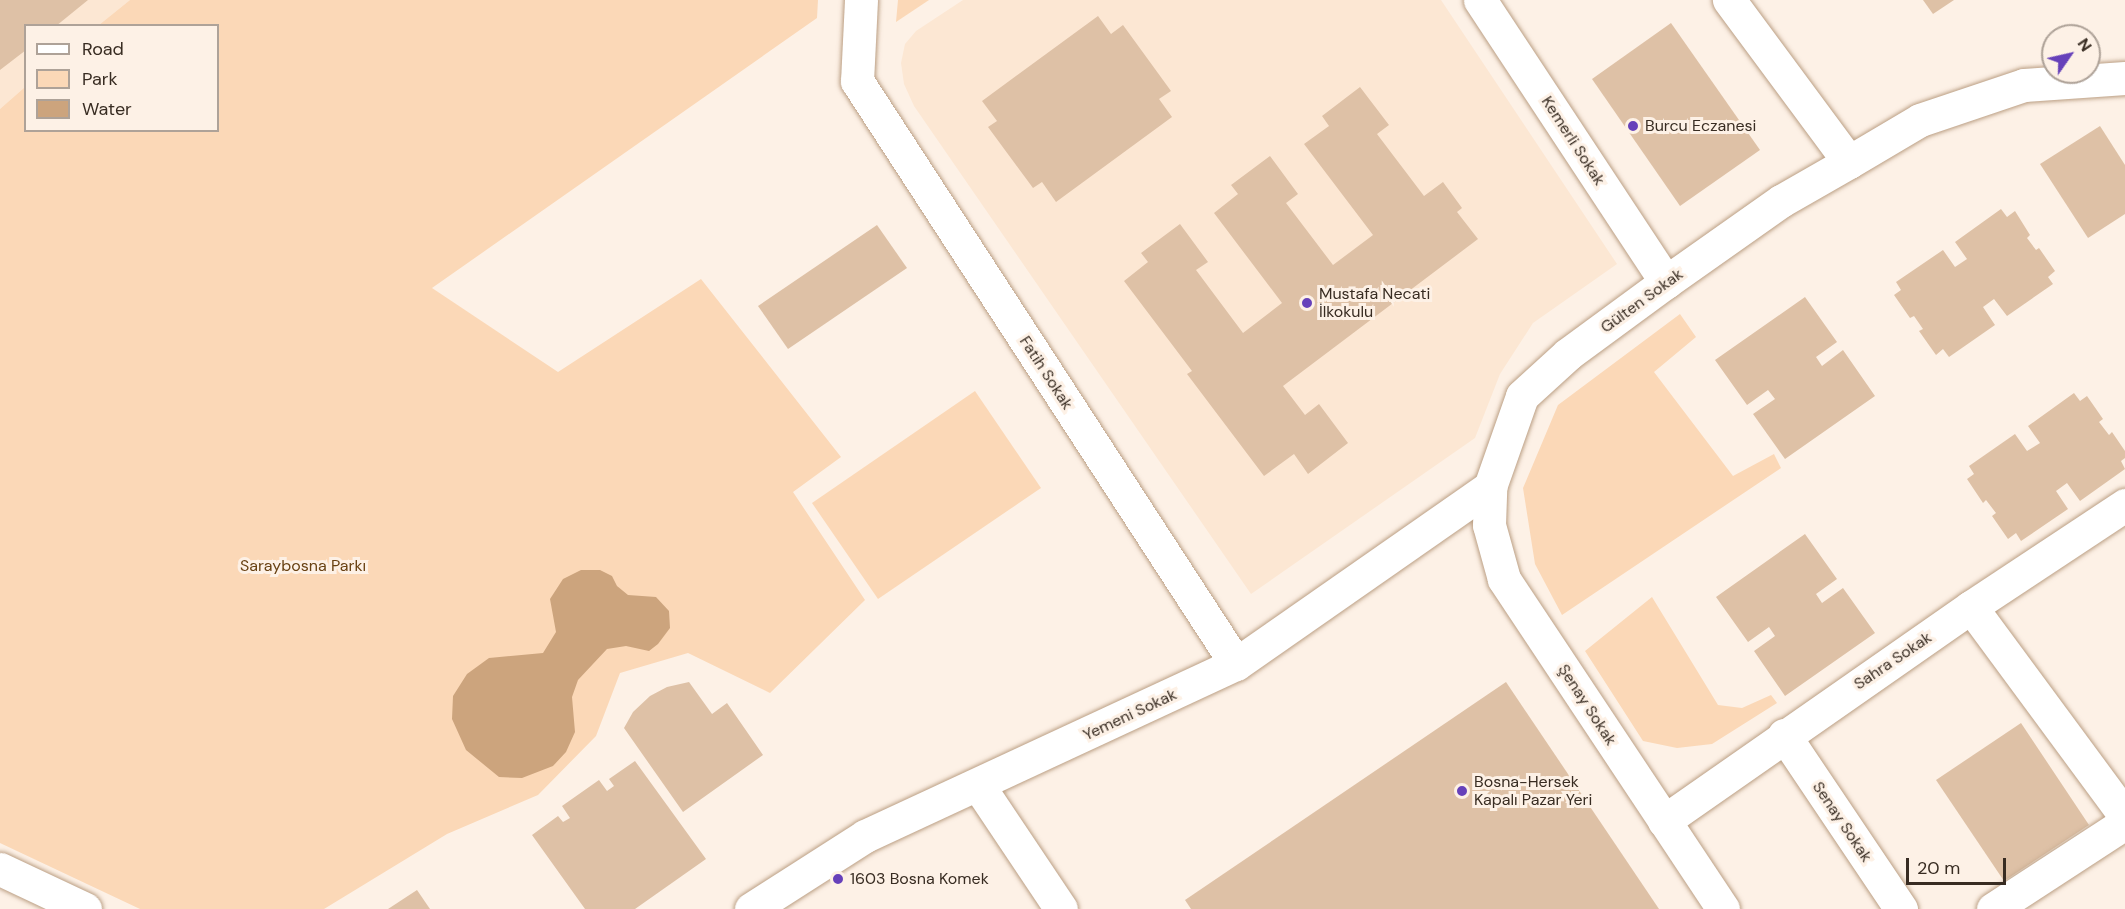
<!DOCTYPE html>
<html>
<head>
<meta charset="utf-8">
<style>
	body { margin:0 }
	#map { position:relative; width:2125px; height:909px; overflow:hidden; background:#fdf1e6; font-family:"DM Sans",sans-serif }
	div>[style] { position:absolute }
	.built>* { inset:0; background:#fce7d3 }
	.green>* { inset:0; background:#fbd8b7 }
	.water>* { inset:0; background:#cca47d }
	.building>* { inset:0; background:#dec1a6 }
	.roads { filter:drop-shadow(0 0 2px #bb9f84) drop-shadow(0 0 2px #bb9f84) }
	.minor>* { height:33px; margin:-16.5px; padding:0 16.5px; transform-origin:16.5px; border-radius:16.5px; background:#fff }
	.dots>* { width:16px; height:16px; translate:-50% -50%; box-sizing:border-box; border:3px solid #fdf1e6; border-radius:50% }
	span { translate:-50% -50%; white-space:nowrap; text-align:center; line-height:1.15; -webkit-text-stroke:6px #fdf1e6; paint-order:stroke }
	.poi-label { font-size:16px; color:#382c22 }
	.left { translate:0 -50%; text-align:left }
	.street-label { font-size:16px; color:#382c22 }
	.park-label { font-size:16px; color:#684112 }
	.legend { position:absolute; left:24px; top:24px; width:195px; height:108px; box-sizing:border-box; background:#fdf1e6; border:2px solid #aea298; margin:0; padding:8px 10px; list-style:none; font-size:18px; color:#382c22 }
	.legend li { display:flex; align-items:center; gap:12px; height:30px }
	.legend b { width:30px; border:2px solid #aea298 }
	.north { position:absolute; left:2041px; top:24px; width:60px; height:60px; box-sizing:border-box; background:#fdf1e6; border:2px solid #aea298; border-radius:50%; rotate:56deg; font-size:16px; font-weight:700; line-height:24px; text-align:center; color:#382c22 }
	.north::after { content:''; display:block; margin:auto; width:21px; height:27px; background:#6641ba; clip-path:polygon(50% 0,100% 100%,50% 72%,0 100%) }
	.scale { position:absolute; left:1906px; top:858px; width:100px; height:27px; box-sizing:border-box; border:3px solid #382c22; border-top:0; padding-left:8px; font-size:18px; line-height:21px; white-space:nowrap; color:#382c22; -webkit-text-stroke:4px #fdf1e6; paint-order:stroke }
</style>
</head>
<body>
<div id="map">
	<div class="built">
		<i style="clip-path:polygon(0 0,130px 0,99px 25px,26px 26px,25px 87px,0 109px)"></i>
		<i style="clip-path:polygon(963px 0,1441px 0,1617px 264px,1533px 323px,1500px 374px,1475px 438px,1251px 594px,914px 106px,904px 84px,901px 63px,905px 44px,916px 31px)"></i>
	</div>
	<div class="green">
		<i style="clip-path:polygon(130px 0,818px 0,817px 18px,432px 288px,558px 372px,701px 279px,841px 457px,793px 492px,865px 600px,770px 693px,688px 653px,620px 673px,596px 736px,538px 795px,447px 834px,324px 909px,140px 909px,0 843px,0 109px,25px 87px,26px 130px,218px 130px,218px 26px,99px 25px)"></i>
		<i style="clip-path:polygon(898px 0,929px 0,896px 22px)"></i>
		<i style="clip-path:polygon(1680px 314px,1696px 337px,1654px 372px,1733px 476px,1774px 454px,1781px 468px,1562px 615px,1535px 564px,1523px 488px,1558px 405px)"></i>
		<i style="clip-path:polygon(975px 391px,1041px 488px,878px 599px,812px 503px)"></i>
		<i style="clip-path:polygon(1652px 597px,1718px 705px,1742px 708px,1771px 695px,1777px 703px,1712px 744px,1677px 748px,1643px 741px,1585px 651px)"></i>
	</div>
	<div class="water">
		<i style="clip-path:polygon(581px 570px,600px 570px,612px 576px,617px 586px,628px 595px,656px 597px,669px 611px,670px 628px,658px 644px,649px 651px,626px 646px,607px 649px,578px 680px,572px 697px,575px 732px,566px 752px,553px 766px,522px 778px,499px 777px,466px 750px,452px 719px,453px 696px,467px 674px,489px 658px,543px 653px,556px 632px,550px 599px,563px 579px)"></i>
	</div>
	<div class="building">
		<i style="clip-path:polygon(0 0,88px 0,56px 26px,26px 26px,26px 50px,0 70px)"></i>
		<i style="clip-path:polygon(1923px 0,1954px 0,1933px 14px)"></i>
		<i style="clip-path:polygon(1098px 16px,1111px 34px,1123px 25px,1171px 91px,1159px 99px,1172px 117px,1056px 202px,1042px 182px,1033px 188px,988px 127px,997px 121px,982px 101px)"></i>
		<i style="clip-path:polygon(1671px 23px,1760px 150px,1680px 206px,1592px 79px)"></i>
		<i style="clip-path:polygon(1360px 87px,1389px 125px,1377px 134px,1424px 196px,1443px 182px,1462px 208px,1457px 212px,1478px 239px,1283px 386px,1305px 415px,1319px 404px,1348px 443px,1308px 474px,1294px 454px,1264px 476px,1187px 374px,1192px 371px,1124px 281px,1148px 262px,1141px 253px,1180px 224px,1208px 262px,1196px 270px,1243px 333px,1282px 303px,1214px 213px,1238px 194px,1231px 185px,1270px 156px,1298px 194px,1286px 203px,1333px 265px,1373px 235px,1304px 144px,1329px 126px,1322px 116px)"></i>
		<i style="clip-path:polygon(2100px 126px,2125px 165px,2125px 214px,2088px 238px,2040px 164px)"></i>
		<i style="clip-path:polygon(2001px 209px,2007px 217px,2015px 211px,2030px 235px,2027px 238px,2036px 250px,2039px 248px,2055px 271px,2048px 277px,2053px 284px,2007px 316px,1994px 299px,1983px 307px,1995px 325px,1949px 357px,1943px 349px,1936px 355px,1919px 331px,1923px 329px,1914px 316px,1910px 318px,1894px 295px,1901px 290px,1896px 282px,1943px 250px,1955px 267px,1967px 259px,1955px 242px)"></i>
		<i style="clip-path:polygon(877px 225px,907px 268px,788px 349px,758px 306px)"></i>
		<i style="clip-path:polygon(1805px 297px,1837px 342px,1816px 357px,1822px 366px,1843px 350px,1875px 396px,1785px 459px,1753px 414px,1775px 399px,1768px 390px,1747px 405px,1715px 360px)"></i>
		<i style="clip-path:polygon(2074px 393px,2080px 401px,2087px 396px,2103px 419px,2099px 422px,2109px 435px,2112px 432px,2125px 451px,2125px 458px,2121px 461px,2125px 469px,2080px 501px,2067px 483px,2056px 491px,2068px 509px,2021px 541px,2016px 533px,2008px 539px,1992px 516px,1996px 513px,1986px 500px,1983px 503px,1967px 479px,1974px 474px,1969px 466px,2015px 434px,2027px 451px,2040px 443px,2028px 426px)"></i>
		<i style="clip-path:polygon(1805px 534px,1837px 579px,1816px 594px,1822px 603px,1843px 588px,1875px 633px,1785px 696px,1754px 651px,1775px 636px,1769px 627px,1748px 642px,1716px 597px)"></i>
		<i style="clip-path:polygon(689px 682px,712px 714px,727px 703px,763px 755px,683px 812px,624px 728px,633px 712px,650px 696px,667px 687px)"></i>
		<i style="clip-path:polygon(1506px 682px,1659px 909px,1191px 909px,1185px 900px)"></i>
		<i style="clip-path:polygon(2021px 723px,2089px 825px,2004px 881px,1936px 780px)"></i>
		<i style="clip-path:polygon(635px 761px,706px 859px,635px 909px,585px 909px,532px 835px,558px 816px,563px 822px,570px 818px,562px 806px,599px 780px,607px 791px,614px 786px,609px 779px)"></i>
		<i style="clip-path:polygon(417px 890px,430px 909px,388px 909px)"></i>
	</div>
	<div class="roads">
		<div class="minor">
			<i style="left:861px;top:0;width:81px;rotate:92.8deg"></i>
			<i style="left:857px;top:81px;width:695px;rotate:56.97deg"></i>
			<i style="left:1480px;top:0;width:338px;rotate:56.6deg"></i>
			<i style="left:1849px;top:162px;width:82px;rotate:-30.6deg"></i>
			<i style="left:1920px;top:120px;width:110px;rotate:-18.6deg"></i>
			<i style="left:2024px;top:85px;width:101px;rotate:-4deg"></i>
			<i style="left:1971px;top:607px;width:260px;rotate:53.6deg"></i>
			<i style="left:1784px;top:735px;width:210px;rotate:56.1deg"></i>
			<i style="left:978px;top:785px;width:149px;rotate:56.2deg"></i>
			<i style="left:1664px;top:821px;width:374px;rotate:-34.9deg"></i>
			<i style="left:1971px;top:607px;width:185px;rotate:-33.5deg"></i>
			<i style="left:0;top:869px;width:94px;rotate:25.2deg"></i>
			<i style="left:751px;top:909px;width:135px;rotate:-32.6deg"></i>
			<i style="left:865px;top:836px;width:409px;rotate:-24.9deg"></i>
			<i style="left:1236px;top:664px;width:310px;rotate:-34.9deg"></i>
			<i style="left:1723px;top:909px;width:396px;rotate:-123.6deg"></i>
			<i style="left:1504px;top:579px;width:56px;rotate:-105.5deg"></i>
			<i style="left:1489px;top:525px;width:38px;rotate:-88deg"></i>
			<i style="left:1490px;top:487px;width:96px;rotate:-70.6deg"></i>
			<i style="left:1522px;top:396px;width:62px;rotate:-42.4deg"></i>
			<i style="left:1568px;top:354px;width:122px;rotate:-36.3deg"></i>
			<i style="left:1666px;top:282px;width:141px;rotate:-35.2deg"></i>
			<i style="left:1781px;top:201px;width:78px;rotate:-29.8deg"></i>
			<i style="left:1849px;top:162px;width:202px;rotate:-126.5deg"></i>
			<i style="left:1993px;top:909px;width:158px;rotate:-33.1deg"></i>
		</div>
	</div>
	<div class="dots">
		<i style="left:1633px;top:126px;background:#6641ba"></i>
		<i style="left:1307px;top:303px;background:#6641ba"></i>
		<i style="left:1462px;top:791px;background:#6641ba"></i>
		<i style="left:838px;top:879px;background:#6641ba"></i>
	</div>
	<div class="poi-label">
		<span class="left" style="left:1645px;top:126px">Burcu Eczanesi</span>
		<span class="left" style="left:1319px;top:303px">Mustafa Necati<br>İlkokulu</span>
		<span class="left" style="left:1474px;top:791px">Bosna-Hersek<br>Kapalı Pazar Yeri</span>
		<span class="left" style="left:850px;top:879px">1603 Bosna Komek</span>
	</div>
	<div class="street-label">
		<span style="left:1573px;top:141px;rotate:57deg">Kemerli Sokak</span>
		<span style="left:1642px;top:301px;rotate:-36deg">Gülten Sokak</span>
		<span style="left:1046px;top:373px;rotate:57deg">Fatih Sokak</span>
		<span style="left:1893px;top:661px;rotate:-34deg">Sahra Sokak</span>
		<span style="left:1587px;top:705px;rotate:57deg">Şenay Sokak</span>
		<span style="left:1130px;top:715px;rotate:-25deg">Yemeni Sokak</span>
		<span style="left:1842px;top:822px;rotate:56deg">Senay Sokak</span>
	</div>
	<div class="park-label">
		<span style="left:303px;top:566px">Saraybosna Parkı</span>
	</div>
	<ul class="legend">
	<li><b style="height:8px;background:#fff"></b>Road</li>
	<li><b style="height:16px;background:#fbd8b7"></b>Park</li>
	<li><b style="height:16px;background:#cca47d"></b>Water</li>
	</ul>
	<div class="north">N</div>
	<div class="scale">20 m</div>
</div>
</body>
</html>
